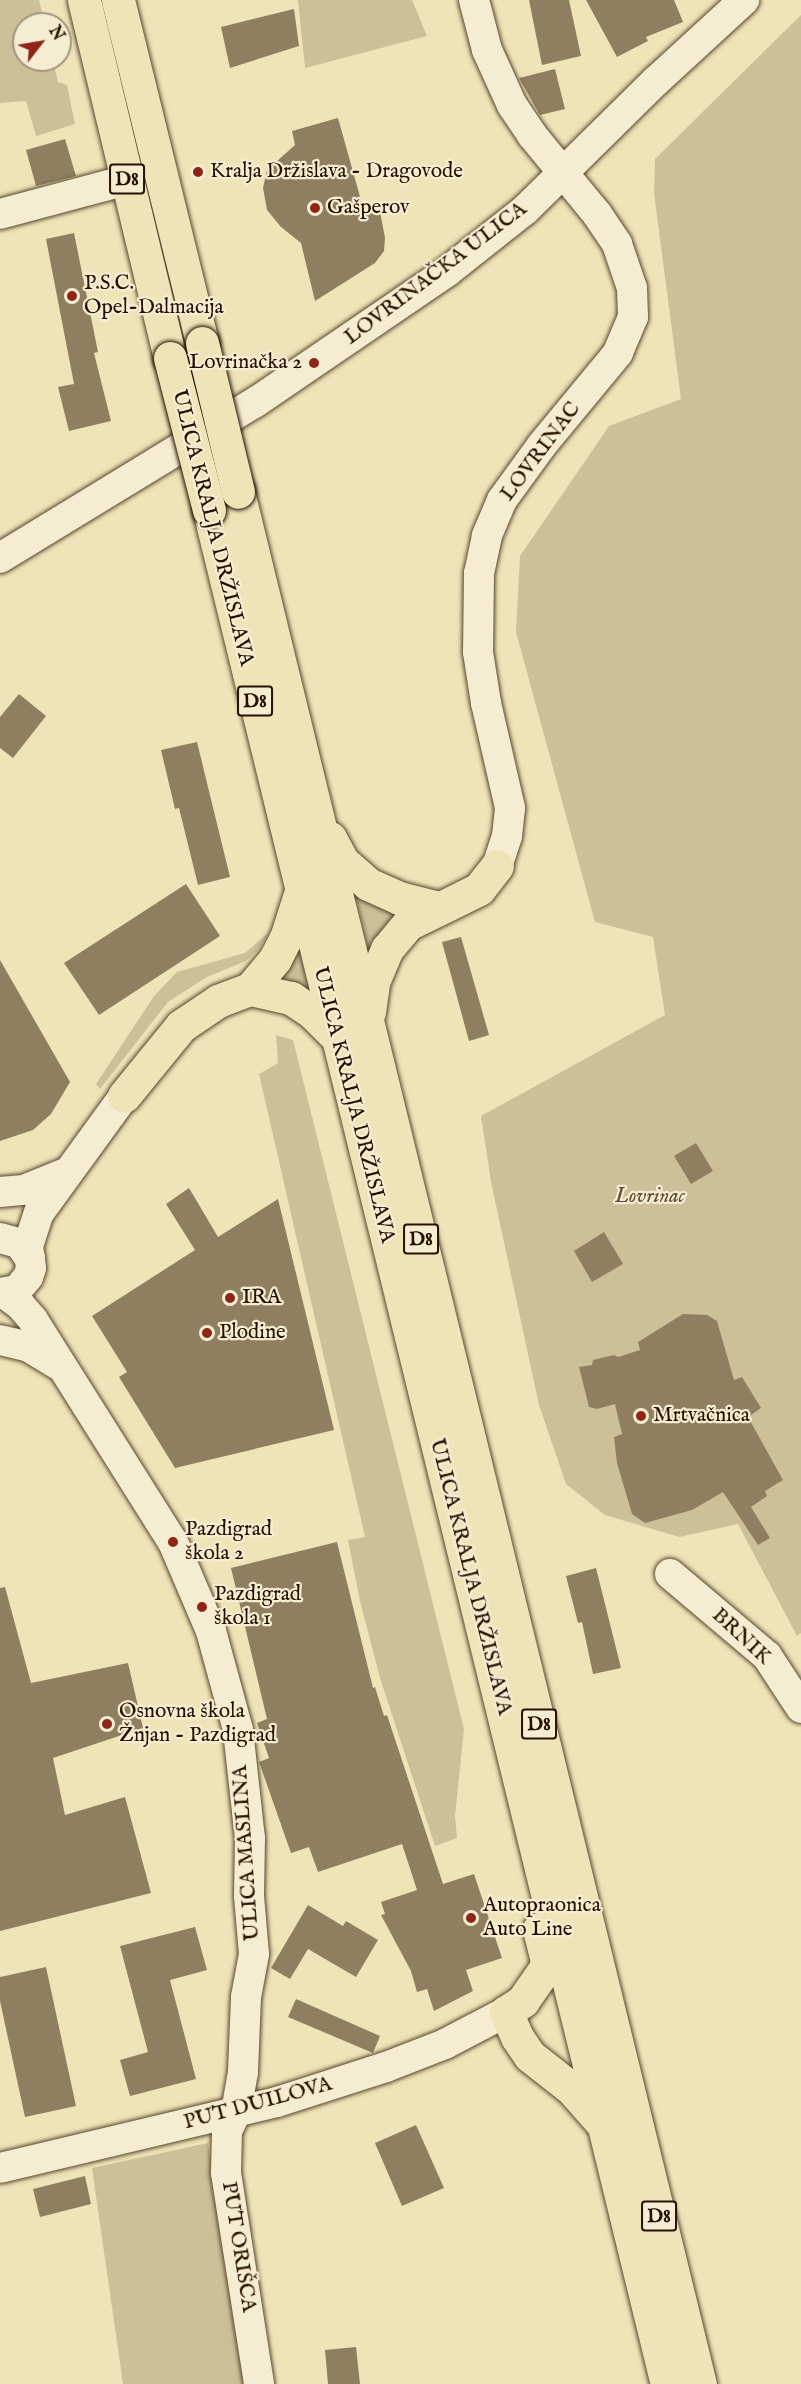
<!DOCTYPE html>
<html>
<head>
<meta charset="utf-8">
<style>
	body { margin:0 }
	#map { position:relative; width:801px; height:2384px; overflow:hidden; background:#efe4b8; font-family:"IM FELL English",serif }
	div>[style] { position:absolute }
	.green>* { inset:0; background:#cdc099 }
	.building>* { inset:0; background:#8f7f60 }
	.roads { filter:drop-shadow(0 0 2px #58462e) drop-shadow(0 0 2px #58462e) }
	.minor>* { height:30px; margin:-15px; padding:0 15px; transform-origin:15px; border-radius:15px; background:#f5edd1 }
	.highway>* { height:33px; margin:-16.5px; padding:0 16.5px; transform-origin:16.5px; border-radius:16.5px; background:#efe4b8 }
	.bridges { filter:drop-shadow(0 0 2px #261100) drop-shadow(0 0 2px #261100) }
	.highway-bridge>* { height:33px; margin:-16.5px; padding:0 16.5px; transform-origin:16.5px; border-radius:16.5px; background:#efe4b8 }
	.dots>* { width:16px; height:16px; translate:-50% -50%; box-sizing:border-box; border:3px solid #f5edd1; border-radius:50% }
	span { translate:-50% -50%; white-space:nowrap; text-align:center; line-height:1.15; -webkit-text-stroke:4.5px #f5edd1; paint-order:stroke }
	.shield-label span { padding:2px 4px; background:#f5edd1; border:2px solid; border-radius:4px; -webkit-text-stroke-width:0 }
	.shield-label { font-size:20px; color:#261100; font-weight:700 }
	.poi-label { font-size:21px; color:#261100 }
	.left { translate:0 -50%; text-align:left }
	.right { translate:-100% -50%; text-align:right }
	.street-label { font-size:21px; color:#261100 }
	.park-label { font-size:21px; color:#604e36; font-style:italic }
	.north { position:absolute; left:12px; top:12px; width:60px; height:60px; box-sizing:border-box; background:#f5edd1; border:2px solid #a2957d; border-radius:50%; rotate:59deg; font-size:16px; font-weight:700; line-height:24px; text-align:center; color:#261100 }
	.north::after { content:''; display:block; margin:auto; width:21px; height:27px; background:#8f2418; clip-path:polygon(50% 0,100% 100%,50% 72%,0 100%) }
</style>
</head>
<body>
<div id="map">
	<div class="green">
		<i style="clip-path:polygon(0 0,39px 0,45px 24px,24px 24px,24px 60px,53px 60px,58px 82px,67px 85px,75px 124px,36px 136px,26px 101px,0 103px)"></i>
		<i style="clip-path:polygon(298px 0,412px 0,427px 36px,305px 68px)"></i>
		<i style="clip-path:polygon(801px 15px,801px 1633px,797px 1636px,738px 1524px,679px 1537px,605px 1515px,566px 1484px,539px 1405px,491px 1182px,481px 1116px,665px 1015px,653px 937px,595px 922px,516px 632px,520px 556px,609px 426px,681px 399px,654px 193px,655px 159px)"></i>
		<i style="clip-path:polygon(353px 886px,397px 912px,370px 957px,364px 931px)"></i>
		<i style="clip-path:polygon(269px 932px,258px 950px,246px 961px,207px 977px,168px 1002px,100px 1089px,96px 1084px,154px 996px,177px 972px,245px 953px)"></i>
		<i style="clip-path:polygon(297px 949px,300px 950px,309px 989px,306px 992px,273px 977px)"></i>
		<i style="clip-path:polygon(276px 1035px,293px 1040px,464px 1729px,455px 1816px,457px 1838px,435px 1846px,380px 1678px,360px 1601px,348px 1540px,365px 1537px,259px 1074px,278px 1063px)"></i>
		<i style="clip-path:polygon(208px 2143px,244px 2384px,123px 2384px,92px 2168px)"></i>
	</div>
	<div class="building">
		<i style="clip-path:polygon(529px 0,569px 0,581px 56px,542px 65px)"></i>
		<i style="clip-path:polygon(586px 0,674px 0,683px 22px,646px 37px,648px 41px,617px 57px)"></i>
		<i style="clip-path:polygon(294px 9px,299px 46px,230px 68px,221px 27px)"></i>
		<i style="clip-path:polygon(555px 69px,565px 109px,540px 115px,519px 78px)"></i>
		<i style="clip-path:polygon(338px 118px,364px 211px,379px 206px,385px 238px,384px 251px,375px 263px,315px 301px,301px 243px,281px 227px,267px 210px,263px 188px,267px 170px,295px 145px,292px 131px)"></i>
		<i style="clip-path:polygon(65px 139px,76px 176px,36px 186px,26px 150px)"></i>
		<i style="clip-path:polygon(74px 233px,98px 352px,94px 353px,111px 421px,69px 431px,58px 387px,74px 384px,46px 239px)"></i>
		<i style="clip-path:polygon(19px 694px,46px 716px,13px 758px,0 748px,0 717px)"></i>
		<i style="clip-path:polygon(197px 742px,230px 877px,198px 885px,179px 808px,175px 809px,161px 750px)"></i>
		<i style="clip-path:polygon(186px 884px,220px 936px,99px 1015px,64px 963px)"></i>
		<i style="clip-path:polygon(461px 937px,489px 1035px,469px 1041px,442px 942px)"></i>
		<i style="clip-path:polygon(0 960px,70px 1082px,51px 1114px,33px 1130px,0 1141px)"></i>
		<i style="clip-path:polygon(696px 1143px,713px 1171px,691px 1184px,674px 1156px)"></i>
		<i style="clip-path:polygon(189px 1188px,218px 1237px,278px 1199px,334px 1430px,175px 1468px,119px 1377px,127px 1372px,92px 1316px,195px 1250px,166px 1204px)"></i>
		<i style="clip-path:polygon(604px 1232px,623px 1264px,592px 1282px,574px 1251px)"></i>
		<i style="clip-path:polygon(683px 1314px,707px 1315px,717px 1321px,734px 1380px,742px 1377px,761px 1408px,748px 1417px,783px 1480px,765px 1491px,767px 1496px,751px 1507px,770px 1538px,758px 1545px,723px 1492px,692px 1510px,645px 1523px,632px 1514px,617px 1463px,614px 1437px,622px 1434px,615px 1404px,597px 1409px,589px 1407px,579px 1367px,592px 1365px,593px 1360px,614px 1355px,618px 1357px,640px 1350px,638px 1342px)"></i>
		<i style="clip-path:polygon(337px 1542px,373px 1688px,375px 1687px,384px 1716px,387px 1715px,443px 1884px,474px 1874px,502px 1958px,466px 1970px,473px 1991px,434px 2011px,427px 1989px,417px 1992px,411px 1971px,381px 1915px,385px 1914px,381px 1902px,417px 1890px,402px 1844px,318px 1872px,309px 1847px,291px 1853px,259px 1762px,269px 1758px,257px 1723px,267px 1719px,231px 1568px)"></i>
		<i style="clip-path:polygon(596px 1568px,621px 1668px,593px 1674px,582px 1622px,578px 1623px,566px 1576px)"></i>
		<i style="clip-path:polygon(5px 1587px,31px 1683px,128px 1663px,143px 1728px,53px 1758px,65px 1815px,125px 1797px,151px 1893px,0 1931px,0 1588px)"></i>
		<i style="clip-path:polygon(308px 1905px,343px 1926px,346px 1921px,378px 1940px,356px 1977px,308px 1949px,290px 1979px,271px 1968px)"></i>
		<i style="clip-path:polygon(195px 1927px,207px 1970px,170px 1980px,196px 2079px,130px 2096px,120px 2060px,148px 2052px,120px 1946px)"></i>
		<i style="clip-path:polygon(46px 1967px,76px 2106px,25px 2117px,0 2001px,0 1977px)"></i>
		<i style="clip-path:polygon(296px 1999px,380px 2036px,373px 2053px,288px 2017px)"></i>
		<i style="clip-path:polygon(416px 2125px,444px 2188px,402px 2206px,375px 2143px)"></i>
		<i style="clip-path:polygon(85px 2176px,91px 2204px,40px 2217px,33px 2189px)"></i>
		<i style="clip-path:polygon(356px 2347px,360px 2384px,328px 2384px,325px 2350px)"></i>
	</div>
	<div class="roads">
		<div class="minor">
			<i style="left:474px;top:0;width:52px;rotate:75.4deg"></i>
			<i style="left:487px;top:50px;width:60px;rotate:65.6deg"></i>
			<i style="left:512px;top:105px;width:36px;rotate:56deg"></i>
			<i style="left:532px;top:135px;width:102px;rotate:50.6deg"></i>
			<i style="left:597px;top:214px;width:36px;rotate:56deg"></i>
			<i style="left:617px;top:244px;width:46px;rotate:71.2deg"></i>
			<i style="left:632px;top:288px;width:29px;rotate:88deg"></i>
			<i style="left:633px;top:317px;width:39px;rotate:113deg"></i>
			<i style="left:618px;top:353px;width:119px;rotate:129.6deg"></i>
			<i style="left:542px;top:445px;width:68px;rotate:126deg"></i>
			<i style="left:502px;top:500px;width:39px;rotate:113deg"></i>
			<i style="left:487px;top:536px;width:38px;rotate:102deg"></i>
			<i style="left:479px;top:573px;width:79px;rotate:90.7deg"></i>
			<i style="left:478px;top:652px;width:52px;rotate:81.1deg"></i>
			<i style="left:486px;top:703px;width:108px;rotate:77.1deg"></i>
			<i style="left:510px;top:808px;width:28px;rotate:96deg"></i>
			<i style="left:507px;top:836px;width:32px;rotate:108deg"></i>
			<i style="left:0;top:214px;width:131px;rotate:-15deg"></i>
			<i style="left:0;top:558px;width:300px;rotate:-31.4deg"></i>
			<i style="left:256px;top:402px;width:232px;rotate:-34.3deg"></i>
			<i style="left:448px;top:271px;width:98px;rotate:-38.4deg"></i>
			<i style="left:525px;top:210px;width:184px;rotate:-44.6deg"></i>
			<i style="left:656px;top:81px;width:120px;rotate:-42.6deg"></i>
			<i style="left:0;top:1192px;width:24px;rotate:-5deg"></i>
			<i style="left:24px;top:1190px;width:48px;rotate:-22.2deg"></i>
			<i style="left:0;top:1238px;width:20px;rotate:15deg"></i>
			<i style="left:19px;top:1243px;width:19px;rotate:55deg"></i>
			<i style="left:30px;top:1259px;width:9px;rotate:84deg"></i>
			<i style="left:31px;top:1268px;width:9px;rotate:108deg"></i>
			<i style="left:28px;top:1277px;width:17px;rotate:130deg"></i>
			<i style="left:17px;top:1290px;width:17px;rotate:170deg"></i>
			<i style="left:30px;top:1259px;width:13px;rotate:-99deg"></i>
			<i style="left:28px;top:1246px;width:35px;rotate:-72deg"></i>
			<i style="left:39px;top:1213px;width:145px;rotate:-54deg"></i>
			<i style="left:4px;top:1293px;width:21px;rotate:37deg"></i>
			<i style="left:21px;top:1306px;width:18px;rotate:49deg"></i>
			<i style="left:33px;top:1320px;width:262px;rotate:57.8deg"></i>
			<i style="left:173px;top:1542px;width:97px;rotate:66.9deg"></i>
			<i style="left:211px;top:1631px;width:103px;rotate:74.7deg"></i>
			<i style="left:238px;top:1730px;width:109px;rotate:83.7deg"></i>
			<i style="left:250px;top:1838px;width:58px;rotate:91deg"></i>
			<i style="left:249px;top:1896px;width:58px;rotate:85.1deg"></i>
			<i style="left:254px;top:1954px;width:44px;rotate:100.5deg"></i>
			<i style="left:246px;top:1997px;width:75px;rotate:92.3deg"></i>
			<i style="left:243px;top:2072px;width:41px;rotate:99.9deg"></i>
			<i style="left:236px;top:2112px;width:21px;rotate:115deg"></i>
			<i style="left:227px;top:2131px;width:42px;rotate:91.4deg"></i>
			<i style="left:226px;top:2173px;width:214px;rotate:81.1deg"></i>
			<i style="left:0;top:1340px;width:28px;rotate:13deg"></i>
			<i style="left:27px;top:1346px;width:39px;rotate:31deg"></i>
			<i style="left:670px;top:1574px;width:127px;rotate:40.2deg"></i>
			<i style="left:767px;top:1656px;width:62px;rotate:56.8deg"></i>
			<i style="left:0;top:2168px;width:285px;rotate:-13.4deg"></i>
			<i style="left:277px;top:2102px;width:114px;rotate:-17.8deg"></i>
			<i style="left:386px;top:2067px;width:63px;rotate:-21.3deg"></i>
			<i style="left:445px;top:2044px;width:69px;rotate:-27.7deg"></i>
		</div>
		<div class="highway">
			<i style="left:84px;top:0;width:368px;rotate:76.5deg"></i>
			<i style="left:118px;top:0;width:353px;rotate:76.2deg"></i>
			<i style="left:238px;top:492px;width:1948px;rotate:76.28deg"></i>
			<i style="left:209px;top:510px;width:1929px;rotate:76.27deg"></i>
			<i style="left:330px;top:838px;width:27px;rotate:62deg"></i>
			<i style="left:343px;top:862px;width:33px;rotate:41deg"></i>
			<i style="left:368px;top:884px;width:34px;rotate:24deg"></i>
			<i style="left:399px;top:898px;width:41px;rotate:14deg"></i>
			<i style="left:250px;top:989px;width:42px;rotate:12.4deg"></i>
			<i style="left:291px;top:998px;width:27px;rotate:34deg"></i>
			<i style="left:313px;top:1013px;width:33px;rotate:45deg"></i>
			<i style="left:369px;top:1012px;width:30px;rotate:-82deg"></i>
			<i style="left:373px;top:982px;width:36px;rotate:-67deg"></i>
			<i style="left:387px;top:949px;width:33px;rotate:-50deg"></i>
			<i style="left:408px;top:924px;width:79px;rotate:-26.2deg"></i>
			<i style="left:479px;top:889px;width:29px;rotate:-52deg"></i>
			<i style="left:124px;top:1096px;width:90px;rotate:-50.8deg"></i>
			<i style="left:181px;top:1026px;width:45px;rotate:-34deg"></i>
			<i style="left:218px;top:1001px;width:34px;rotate:-21deg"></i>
			<i style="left:250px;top:989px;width:39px;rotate:-50deg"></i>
			<i style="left:275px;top:959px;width:27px;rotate:-63deg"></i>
			<i style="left:287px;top:935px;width:46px;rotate:-72.3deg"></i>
			<i style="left:539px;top:1929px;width:34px;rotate:76deg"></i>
			<i style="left:547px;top:1962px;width:7px;rotate:106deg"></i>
			<i style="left:545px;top:1969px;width:39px;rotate:125deg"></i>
			<i style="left:523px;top:2001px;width:20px;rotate:147deg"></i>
			<i style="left:506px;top:2012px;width:27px;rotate:66deg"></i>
			<i style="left:517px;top:2037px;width:23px;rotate:56deg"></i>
			<i style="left:530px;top:2056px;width:53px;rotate:38.2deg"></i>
			<i style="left:572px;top:2089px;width:44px;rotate:48.7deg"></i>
		</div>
	</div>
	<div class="bridges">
		<div class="highway-bridge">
			<i style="left:202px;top:343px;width:153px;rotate:76.4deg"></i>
			<i style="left:170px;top:358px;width:157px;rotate:75.6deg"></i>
		</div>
	</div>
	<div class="dots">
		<i style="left:198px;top:172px;background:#8f2418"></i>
		<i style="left:315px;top:208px;background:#8f2418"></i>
		<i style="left:72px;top:296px;background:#8f2418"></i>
		<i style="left:314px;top:363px;background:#8f2418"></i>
		<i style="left:230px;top:1298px;background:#8f2418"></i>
		<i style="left:207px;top:1333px;background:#8f2418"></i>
		<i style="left:641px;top:1416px;background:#8f2418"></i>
		<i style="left:173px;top:1542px;background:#8f2418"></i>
		<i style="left:202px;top:1607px;background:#8f2418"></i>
		<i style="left:107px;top:1724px;background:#8f2418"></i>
		<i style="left:471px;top:1918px;background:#8f2418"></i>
	</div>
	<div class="shield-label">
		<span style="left:127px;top:179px">D8</span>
		<span style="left:255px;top:701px">D8</span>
		<span style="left:421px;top:1239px">D8</span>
		<span style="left:539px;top:1724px">D8</span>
		<span style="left:659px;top:2216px">D8</span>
	</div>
	<div class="poi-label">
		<span class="left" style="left:210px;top:172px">Kralja Držislava - Dragovode</span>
		<span class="left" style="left:327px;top:208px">Gašperov</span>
		<span class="left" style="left:84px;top:296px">P.S.C.<br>Opel-Dalmacija</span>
		<span class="right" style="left:302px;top:363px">Lovrinačka 2</span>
		<span class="left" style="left:242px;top:1298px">IRA</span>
		<span class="left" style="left:219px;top:1333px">Plodine</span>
		<span class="left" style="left:653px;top:1416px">Mrtvačnica</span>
		<span class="left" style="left:185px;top:1542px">Pazdigrad<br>škola 2</span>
		<span class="left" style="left:214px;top:1607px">Pazdigrad<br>škola 1</span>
		<span class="left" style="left:119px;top:1724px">Osnovna škola<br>Žnjan - Pazdigrad</span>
		<span class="left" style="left:483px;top:1918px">Autopraonica<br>Auto Line</span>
	</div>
	<div class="street-label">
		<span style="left:436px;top:274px;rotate:-37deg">LOVRINAČKA ULICA</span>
		<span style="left:541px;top:452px;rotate:-53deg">LOVRINAC</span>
		<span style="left:212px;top:528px;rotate:76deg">ULICA KRALJA DRŽISLAVA</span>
		<span style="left:353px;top:1105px;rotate:76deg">ULICA KRALJA DRŽISLAVA</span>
		<span style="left:470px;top:1577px;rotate:76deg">ULICA KRALJA DRŽISLAVA</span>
		<span style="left:741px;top:1637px;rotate:43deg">BRNIK</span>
		<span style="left:247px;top:1853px;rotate:-94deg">ULICA MASLINA</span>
		<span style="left:258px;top:2104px;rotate:-15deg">PUT DUILOVA</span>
		<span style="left:238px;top:2247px;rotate:81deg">PUT ORIŠCA</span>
	</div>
	<div class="park-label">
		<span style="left:650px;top:1197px">Lovrinac</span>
	</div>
	<div class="north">N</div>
</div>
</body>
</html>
